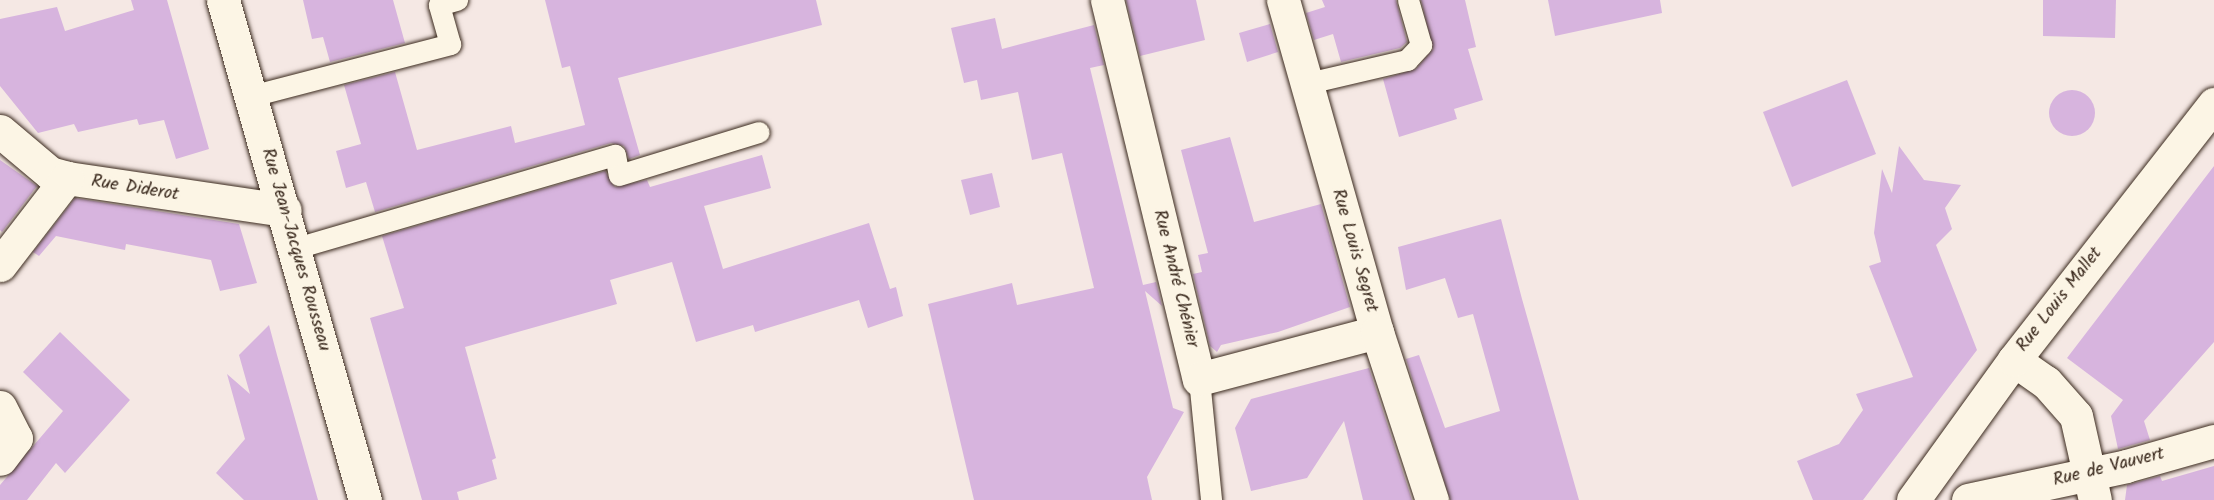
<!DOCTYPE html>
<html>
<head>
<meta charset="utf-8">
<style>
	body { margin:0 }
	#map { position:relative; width:2214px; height:500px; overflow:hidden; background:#f5e8e4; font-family:Kalam,sans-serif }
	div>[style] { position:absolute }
	.building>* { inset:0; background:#d7b4de }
	.round { border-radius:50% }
	.roads { filter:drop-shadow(0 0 2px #3b2a1e) drop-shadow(0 0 2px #3b2a1e) }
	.service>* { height:21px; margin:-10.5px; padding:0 10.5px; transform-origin:10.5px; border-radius:10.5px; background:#fcf5e5 }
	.minor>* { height:33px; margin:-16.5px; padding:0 16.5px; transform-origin:16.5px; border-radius:16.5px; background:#fcf5e5 }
	.secondary>* { height:33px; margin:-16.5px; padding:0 16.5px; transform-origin:16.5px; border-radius:16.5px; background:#fcf5e5 }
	span { translate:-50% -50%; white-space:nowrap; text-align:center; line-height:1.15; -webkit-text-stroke:4.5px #fcf5e5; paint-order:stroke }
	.street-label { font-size:18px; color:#3b2a1e }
</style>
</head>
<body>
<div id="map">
	<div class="building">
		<i style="clip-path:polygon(131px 0,167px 0,209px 149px,176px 159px,164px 120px,139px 125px,137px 119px,78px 132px,74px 124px,38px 133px,0 86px,0 19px,57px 7px,65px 31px,134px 10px)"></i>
		<i style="clip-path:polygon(303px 0,393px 0,405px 43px,330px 62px,323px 37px,312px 39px)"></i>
		<i style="clip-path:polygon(545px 0,816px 0,822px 25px,618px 78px,640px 155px,629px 159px,624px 146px,611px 143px,375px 212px,366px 182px,346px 188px,336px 151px,361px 144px,344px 85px,395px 72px,417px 150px,511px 126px,515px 143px,585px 125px,570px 66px,562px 68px)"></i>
		<i style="clip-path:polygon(1126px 0,1196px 0,1205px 40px,1140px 56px)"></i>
		<i style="clip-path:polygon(1322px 0,1396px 0,1407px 42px,1400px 48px,1341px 62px,1333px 34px,1314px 40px,1306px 13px,1325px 7px)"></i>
		<i style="clip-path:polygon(1421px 0,1465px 0,1476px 47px,1468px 49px,1483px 100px,1454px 109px,1457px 119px,1399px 137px,1383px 79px,1416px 69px,1433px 49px)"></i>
		<i style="clip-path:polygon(1548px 0,1660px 0,1662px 13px,1555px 36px)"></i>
		<i style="clip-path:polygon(2043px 0,2116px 0,2115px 38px,2043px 36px)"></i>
		<i style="clip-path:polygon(995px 18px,1002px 49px,1094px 25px,1104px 65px,1090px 68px,1143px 285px,1156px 282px,1162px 306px,1145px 291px,1173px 408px,1184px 412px,1147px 477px,1152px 500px,974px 500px,928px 304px,1012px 283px,1017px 305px,1094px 288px,1062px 153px,1032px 160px,1018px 92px,981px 100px,977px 80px,964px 83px,951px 28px)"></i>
		<i style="clip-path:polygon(1270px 24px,1278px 52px,1247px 62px,1239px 33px)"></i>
		<i style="clip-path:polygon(1847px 80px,1876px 154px,1792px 187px,1763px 112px)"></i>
		<i class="round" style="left:2049px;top:90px;width:46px;height:46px"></i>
		<i style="clip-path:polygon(1230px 137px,1254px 222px,1321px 204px,1350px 307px,1278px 332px,1221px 345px,1217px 352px,1210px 346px,1193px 274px,1202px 272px,1198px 255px,1208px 253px,1181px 150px)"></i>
		<i style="clip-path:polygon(1899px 146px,1924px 180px,1961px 185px,1945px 208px,1952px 229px,1936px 245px,1977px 350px,1863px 500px,1813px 500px,1797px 461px,1839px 444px,1863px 410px,1856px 394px,1913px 377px,1869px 266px,1881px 262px,1874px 233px,1882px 169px,1892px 193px)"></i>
		<i style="clip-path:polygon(762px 155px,771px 188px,704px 206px,723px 269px,869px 223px,890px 289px,896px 287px,903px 316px,868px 328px,859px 300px,755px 332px,753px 325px,696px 342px,672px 262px,610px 280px,617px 304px,465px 347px,496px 458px,492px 460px,497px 479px,457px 492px,459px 500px,422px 500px,370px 318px,404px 308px,382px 236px,605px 171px,615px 187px,647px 180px,650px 187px)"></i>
		<i style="clip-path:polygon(0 160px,37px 186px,2px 232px,0 230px)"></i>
		<i style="clip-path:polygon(2214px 166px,2214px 342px,2144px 421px,2150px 440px,2118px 449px,2111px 416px,2123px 400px,2067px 358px)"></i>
		<i style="clip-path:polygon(992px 173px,1000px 207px,970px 215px,961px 180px)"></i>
		<i style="clip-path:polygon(75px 198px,239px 224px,257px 283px,220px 291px,211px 260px,126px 244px,125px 250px,56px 236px,39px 256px,33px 252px)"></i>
		<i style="clip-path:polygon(1501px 219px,1522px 299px,1579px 500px,1450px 500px,1406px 359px,1419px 355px,1445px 428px,1500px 411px,1473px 314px,1458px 318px,1445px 278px,1406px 290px,1398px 247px)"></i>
		<i style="clip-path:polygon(269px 325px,277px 355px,318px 500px,244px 500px,216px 473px,245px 439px,227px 374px,250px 394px,239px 355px)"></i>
		<i style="clip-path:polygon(60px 332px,130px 400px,65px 473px,56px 463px,27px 500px,0 500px,0 485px,63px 411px,23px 372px)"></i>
		<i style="clip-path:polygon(1369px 368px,1412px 500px,1363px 500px,1344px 421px,1307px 478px,1251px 491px,1235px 428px,1251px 399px)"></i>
		<i style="clip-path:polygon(2214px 466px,2214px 500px,2125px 500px,2127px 485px,2160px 476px,2162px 481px)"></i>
	</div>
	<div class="roads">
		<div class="service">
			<i style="left:1308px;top:83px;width:102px;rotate:-13.1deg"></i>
			<i style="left:1407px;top:60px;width:21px;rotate:-47deg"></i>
			<i style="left:1421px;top:45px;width:47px;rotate:-106.1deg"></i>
			<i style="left:251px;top:96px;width:206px;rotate:-14.6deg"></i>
			<i style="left:450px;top:44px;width:41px;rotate:-105.8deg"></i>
			<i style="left:439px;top:5px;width:19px;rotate:-16deg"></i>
			<i style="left:296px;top:248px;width:332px;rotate:-16.3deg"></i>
			<i style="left:615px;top:155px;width:20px;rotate:79deg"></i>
			<i style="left:619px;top:175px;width:146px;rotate:-17.1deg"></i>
			<i style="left:1199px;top:379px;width:122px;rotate:84.3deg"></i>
		</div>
		<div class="minor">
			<i style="left:1107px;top:0;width:390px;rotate:76.4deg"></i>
			<i style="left:1199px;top:379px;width:184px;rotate:-14.8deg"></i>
			<i style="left:1283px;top:0;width:345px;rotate:74.2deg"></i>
			<i style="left:1377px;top:332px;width:177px;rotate:71.9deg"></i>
			<i style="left:0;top:131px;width:65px;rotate:40deg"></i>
			<i style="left:50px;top:173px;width:18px;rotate:16deg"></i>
			<i style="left:67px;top:178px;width:220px;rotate:8.4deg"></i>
			<i style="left:0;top:265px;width:110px;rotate:-52.4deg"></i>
			<i style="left:2014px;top:360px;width:39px;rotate:35deg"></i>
			<i style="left:2046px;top:382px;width:45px;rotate:48.6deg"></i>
			<i style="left:2076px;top:416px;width:86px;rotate:77.3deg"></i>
			<i style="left:0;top:407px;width:35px;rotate:63deg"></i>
			<i style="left:16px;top:438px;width:26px;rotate:127deg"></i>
			<i style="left:1968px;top:500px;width:162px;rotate:-12.1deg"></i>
			<i style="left:2126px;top:466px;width:91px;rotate:-15.9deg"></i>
		</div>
		<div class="secondary">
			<i style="left:223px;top:0;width:520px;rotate:74.15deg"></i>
			<i style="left:1913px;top:500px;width:173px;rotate:-54.2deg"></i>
			<i style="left:2014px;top:360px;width:325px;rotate:-52deg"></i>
		</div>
	</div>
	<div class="street-label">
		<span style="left:135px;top:189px;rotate:9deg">Rue Diderot</span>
		<span style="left:295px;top:250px;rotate:74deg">Rue Jean-Jacques Rousseau</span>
		<span style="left:1354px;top:251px;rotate:74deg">Rue Louis Segret</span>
		<span style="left:1175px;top:279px;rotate:76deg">Rue André Chénier</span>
		<span style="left:2060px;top:300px;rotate:-52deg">Rue Louis Mallet</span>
		<span style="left:2109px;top:468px;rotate:-14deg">Rue de Vauvert</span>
	</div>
</div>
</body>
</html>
